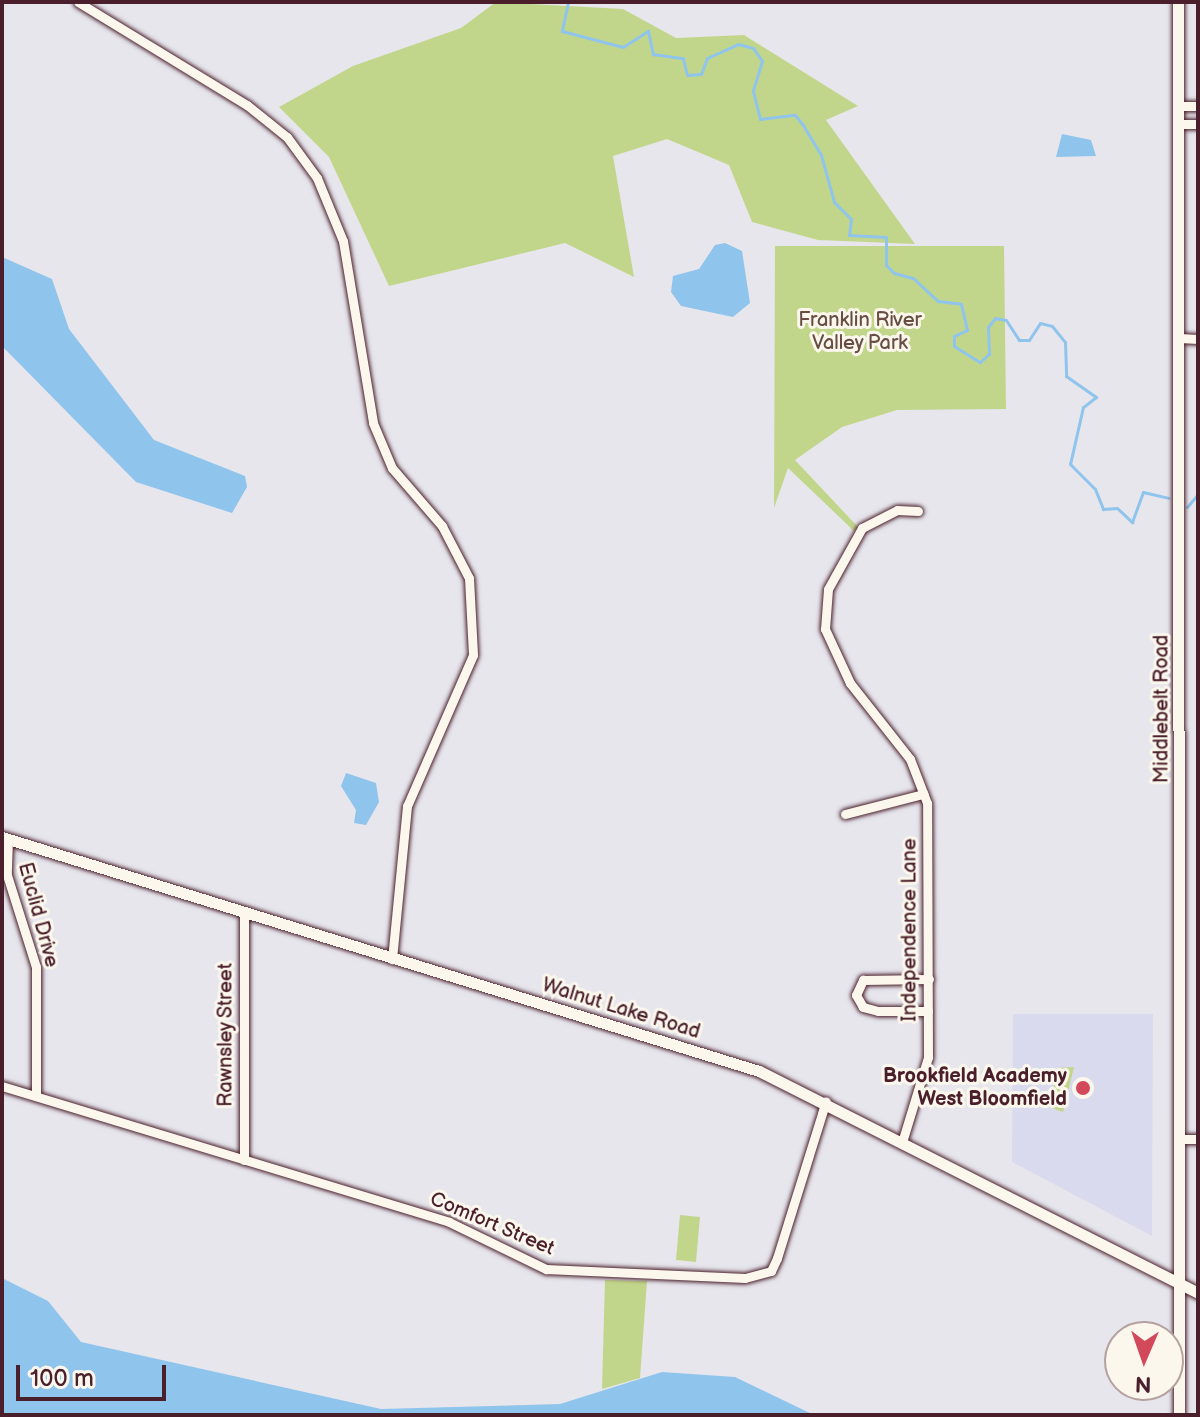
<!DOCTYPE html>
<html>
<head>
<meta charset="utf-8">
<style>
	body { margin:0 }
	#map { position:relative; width:1200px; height:1417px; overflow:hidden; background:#e7e6ed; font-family:"Balsamiq Sans",sans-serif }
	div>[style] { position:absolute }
	.built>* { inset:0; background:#d9daed }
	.green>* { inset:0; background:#c2d68b }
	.water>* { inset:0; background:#8fc4ec }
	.stream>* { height:3px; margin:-1.5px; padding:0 1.5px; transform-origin:1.5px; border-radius:1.5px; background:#8fc4ec }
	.roads { filter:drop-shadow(0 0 2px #4a1f2b) drop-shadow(0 0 2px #4a1f2b) }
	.minor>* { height:9px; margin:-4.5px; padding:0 4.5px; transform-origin:4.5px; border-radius:4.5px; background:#fbf7ec }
	.tertiary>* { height:11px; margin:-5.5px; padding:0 5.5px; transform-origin:5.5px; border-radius:5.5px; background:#fbf7ec }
	.dots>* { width:22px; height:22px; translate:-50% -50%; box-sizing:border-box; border:4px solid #fbf7ec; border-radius:50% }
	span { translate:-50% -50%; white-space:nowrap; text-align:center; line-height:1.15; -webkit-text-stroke:6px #fbf7ec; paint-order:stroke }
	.park-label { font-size:20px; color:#684d43 }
	.street-label { font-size:20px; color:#4a1f2b }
	.poi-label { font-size:20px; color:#4a1f2b; font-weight:700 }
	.right { translate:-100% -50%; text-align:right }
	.frame { position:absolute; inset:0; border:4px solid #4a1f2b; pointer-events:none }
	.north { position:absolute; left:1104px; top:1321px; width:80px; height:80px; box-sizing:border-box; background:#fbf7ec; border:2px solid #b4a19f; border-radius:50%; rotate:182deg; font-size:22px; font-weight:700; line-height:32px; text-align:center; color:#4a1f2b }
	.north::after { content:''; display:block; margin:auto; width:28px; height:36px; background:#d1495b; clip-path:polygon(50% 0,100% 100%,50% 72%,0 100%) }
	.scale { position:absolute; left:16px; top:1365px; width:150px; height:36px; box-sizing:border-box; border:4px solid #4a1f2b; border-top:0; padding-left:10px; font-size:24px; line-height:28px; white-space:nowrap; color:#4a1f2b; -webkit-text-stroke:6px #fbf7ec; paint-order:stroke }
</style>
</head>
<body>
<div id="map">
	<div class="built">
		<i style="clip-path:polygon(1013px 1014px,1153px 1014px,1152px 1236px,1012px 1162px)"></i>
	</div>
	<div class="green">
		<i style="clip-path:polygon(496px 2px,623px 9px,676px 38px,744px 35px,858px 106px,826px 120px,915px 244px,818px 240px,752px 222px,729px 165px,667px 139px,613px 156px,634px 277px,565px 243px,389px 286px,329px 157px,279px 107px,353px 66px,461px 28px)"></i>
		<i style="clip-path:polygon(775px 246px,1004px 246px,1006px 409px,897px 410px,842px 427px,795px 460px,858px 527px,854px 531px,788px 468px,774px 508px)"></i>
		<i style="clip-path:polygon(1074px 1067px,1063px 1112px,1049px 1107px,1058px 1068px)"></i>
		<i style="clip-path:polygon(680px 1215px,700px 1217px,696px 1262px,676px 1260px)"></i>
		<i style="clip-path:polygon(605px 1280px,647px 1281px,640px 1378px,602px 1389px)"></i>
	</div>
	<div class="water">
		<i style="clip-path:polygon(1062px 134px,1091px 140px,1096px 156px,1056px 157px)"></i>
		<i style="clip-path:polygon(725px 243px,742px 251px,750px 303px,733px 317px,681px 306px,671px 292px,673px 276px,699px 269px,715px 245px)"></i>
		<i style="clip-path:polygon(2px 257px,52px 279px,69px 329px,154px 440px,245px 476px,247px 487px,232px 513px,136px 482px,2px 346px)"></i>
		<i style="clip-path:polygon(346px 773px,376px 783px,379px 802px,366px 825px,354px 823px,356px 810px,341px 786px)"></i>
		<i style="clip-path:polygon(2px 1278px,48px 1301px,81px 1342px,381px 1409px,560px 1404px,662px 1372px,735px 1377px,814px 1415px,2px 1415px)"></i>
	</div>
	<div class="stream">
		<i style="left:568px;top:2px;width:30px;rotate:102deg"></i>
		<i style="left:562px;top:31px;width:63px;rotate:14.7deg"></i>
		<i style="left:623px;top:47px;width:30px;rotate:-33deg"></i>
		<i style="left:648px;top:31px;width:24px;rotate:78deg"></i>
		<i style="left:653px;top:54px;width:30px;rotate:8deg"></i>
		<i style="left:683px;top:58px;width:17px;rotate:77deg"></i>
		<i style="left:687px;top:75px;width:14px;rotate:-4deg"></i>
		<i style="left:701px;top:74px;width:17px;rotate:-69deg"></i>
		<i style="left:707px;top:58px;width:34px;rotate:-24deg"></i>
		<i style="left:738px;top:44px;width:16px;rotate:15deg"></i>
		<i style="left:753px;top:48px;width:16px;rotate:55deg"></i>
		<i style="left:762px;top:61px;width:31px;rotate:107deg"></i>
		<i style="left:753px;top:91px;width:29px;rotate:76deg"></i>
		<i style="left:760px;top:119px;width:35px;rotate:-7deg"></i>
		<i style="left:795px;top:115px;width:13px;rotate:51deg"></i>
		<i style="left:803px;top:125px;width:35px;rotate:59deg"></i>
		<i style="left:821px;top:155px;width:49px;rotate:74.5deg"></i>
		<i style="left:834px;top:202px;width:24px;rotate:45deg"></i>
		<i style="left:851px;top:219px;width:16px;rotate:97deg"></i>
		<i style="left:849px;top:235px;width:37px;rotate:3deg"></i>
		<i style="left:886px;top:237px;width:28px;rotate:90deg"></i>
		<i style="left:886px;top:265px;width:11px;rotate:45deg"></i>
		<i style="left:894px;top:273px;width:20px;rotate:15deg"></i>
		<i style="left:913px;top:278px;width:34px;rotate:43deg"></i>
		<i style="left:938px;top:301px;width:23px;rotate:7deg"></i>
		<i style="left:961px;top:304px;width:27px;rotate:77deg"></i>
		<i style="left:967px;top:330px;width:14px;rotate:155deg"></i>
		<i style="left:954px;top:336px;width:10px;rotate:90deg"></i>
		<i style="left:954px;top:346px;width:31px;rotate:32deg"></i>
		<i style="left:980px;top:362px;width:12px;rotate:-42deg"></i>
		<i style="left:989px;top:354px;width:27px;rotate:-92deg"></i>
		<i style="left:988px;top:327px;width:11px;rotate:-52deg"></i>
		<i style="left:995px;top:318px;width:11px;rotate:10deg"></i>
		<i style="left:1006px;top:320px;width:24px;rotate:57deg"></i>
		<i style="left:1019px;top:340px;width:10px"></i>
		<i style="left:1029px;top:340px;width:20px;rotate:-57deg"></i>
		<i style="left:1040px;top:323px;width:12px;rotate:14deg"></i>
		<i style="left:1052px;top:326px;width:21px;rotate:51deg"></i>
		<i style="left:1065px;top:342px;width:34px;rotate:88deg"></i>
		<i style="left:1066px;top:376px;width:37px;rotate:35deg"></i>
		<i style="left:1096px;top:397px;width:16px;rotate:142deg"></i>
		<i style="left:1083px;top:407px;width:58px;rotate:102.8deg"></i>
		<i style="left:1070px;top:464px;width:35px;rotate:45deg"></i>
		<i style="left:1095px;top:489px;width:22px;rotate:68deg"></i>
		<i style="left:1103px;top:509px;width:14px;rotate:-4deg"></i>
		<i style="left:1117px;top:508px;width:21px;rotate:43deg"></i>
		<i style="left:1132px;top:522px;width:32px;rotate:-70deg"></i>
		<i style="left:1143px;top:492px;width:26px;rotate:13deg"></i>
		<i style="left:1187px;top:507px;width:17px;rotate:-50deg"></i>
	</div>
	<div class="roads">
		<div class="minor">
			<i style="left:78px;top:2px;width:198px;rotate:31.4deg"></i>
			<i style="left:247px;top:105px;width:51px;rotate:38.7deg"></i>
			<i style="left:287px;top:137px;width:51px;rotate:53.8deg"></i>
			<i style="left:317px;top:178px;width:68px;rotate:67.6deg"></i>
			<i style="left:343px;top:241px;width:184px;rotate:80.6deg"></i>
			<i style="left:373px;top:423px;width:49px;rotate:67.1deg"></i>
			<i style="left:392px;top:468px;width:77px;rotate:49.2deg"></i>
			<i style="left:442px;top:526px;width:59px;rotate:62.6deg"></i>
			<i style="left:469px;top:578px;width:77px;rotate:87deg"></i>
			<i style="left:473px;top:655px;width:165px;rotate:113.6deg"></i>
			<i style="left:407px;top:806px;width:154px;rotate:95.6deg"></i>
			<i style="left:1179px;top:106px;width:19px"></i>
			<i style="left:1179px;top:124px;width:19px"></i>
			<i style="left:1179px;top:338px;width:19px;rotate:3deg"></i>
			<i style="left:845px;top:814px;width:81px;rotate:-14.4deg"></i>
			<i style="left:8px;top:839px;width:36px;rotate:92deg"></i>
			<i style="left:7px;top:875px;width:96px;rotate:72.5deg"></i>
			<i style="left:36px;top:967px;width:129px;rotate:90deg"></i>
			<i style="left:928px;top:1011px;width:50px;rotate:180deg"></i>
			<i style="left:878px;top:1011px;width:16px;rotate:-165deg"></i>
			<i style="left:863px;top:1007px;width:14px;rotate:-120deg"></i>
			<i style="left:856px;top:995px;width:17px;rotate:-65deg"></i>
			<i style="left:863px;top:980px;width:66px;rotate:-0.9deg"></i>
			<i style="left:2px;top:1086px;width:467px;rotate:16.9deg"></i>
			<i style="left:449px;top:1222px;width:108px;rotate:25.9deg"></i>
			<i style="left:546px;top:1269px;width:199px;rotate:2.6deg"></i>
			<i style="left:745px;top:1278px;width:27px;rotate:-15deg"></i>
			<i style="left:771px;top:1271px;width:14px;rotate:-65deg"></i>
			<i style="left:777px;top:1258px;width:164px;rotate:-72.7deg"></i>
			<i style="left:903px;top:1139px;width:86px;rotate:-73deg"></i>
			<i style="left:928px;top:1057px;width:254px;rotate:-90.2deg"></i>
			<i style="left:927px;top:803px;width:47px;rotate:-111.1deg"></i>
			<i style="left:910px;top:759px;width:97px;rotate:-128.3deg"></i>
			<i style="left:850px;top:683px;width:60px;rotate:-114.8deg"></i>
			<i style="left:825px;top:629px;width:40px;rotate:-85.7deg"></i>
			<i style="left:828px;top:589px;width:70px;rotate:-60.9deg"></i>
			<i style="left:862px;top:528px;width:39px;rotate:-27deg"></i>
			<i style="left:897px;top:510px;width:21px;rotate:3deg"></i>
			<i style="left:1180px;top:1139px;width:18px"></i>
			<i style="left:244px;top:1160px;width:249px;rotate:-90deg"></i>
		</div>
		<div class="tertiary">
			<i style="left:1178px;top:2px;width:1413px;rotate:89.96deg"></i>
			<i style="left:2px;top:837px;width:792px;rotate:17.18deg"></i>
			<i style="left:759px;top:1071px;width:492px;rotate:26.8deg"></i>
		</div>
	</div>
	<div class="dots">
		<i style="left:1083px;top:1088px;background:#d1495b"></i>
	</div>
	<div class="park-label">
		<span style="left:860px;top:332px">Franklin River<br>Valley Park</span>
	</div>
	<div class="street-label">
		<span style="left:1162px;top:709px;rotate:-90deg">Middlebelt Road</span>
		<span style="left:38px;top:915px;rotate:75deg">Euclid Drive</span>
		<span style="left:910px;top:930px;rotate:-90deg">Independence Lane</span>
		<span style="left:621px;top:1009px;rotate:17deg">Walnut Lake Road</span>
		<span style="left:226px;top:1035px;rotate:-90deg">Rawnsley Street</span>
		<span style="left:492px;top:1224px;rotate:23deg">Comfort Street</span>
	</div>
	<div class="poi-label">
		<span class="right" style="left:1067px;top:1088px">Brookfield Academy<br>West Bloomfield</span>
	</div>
	<div class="frame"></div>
	<div class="north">N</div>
	<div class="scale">100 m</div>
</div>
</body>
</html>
